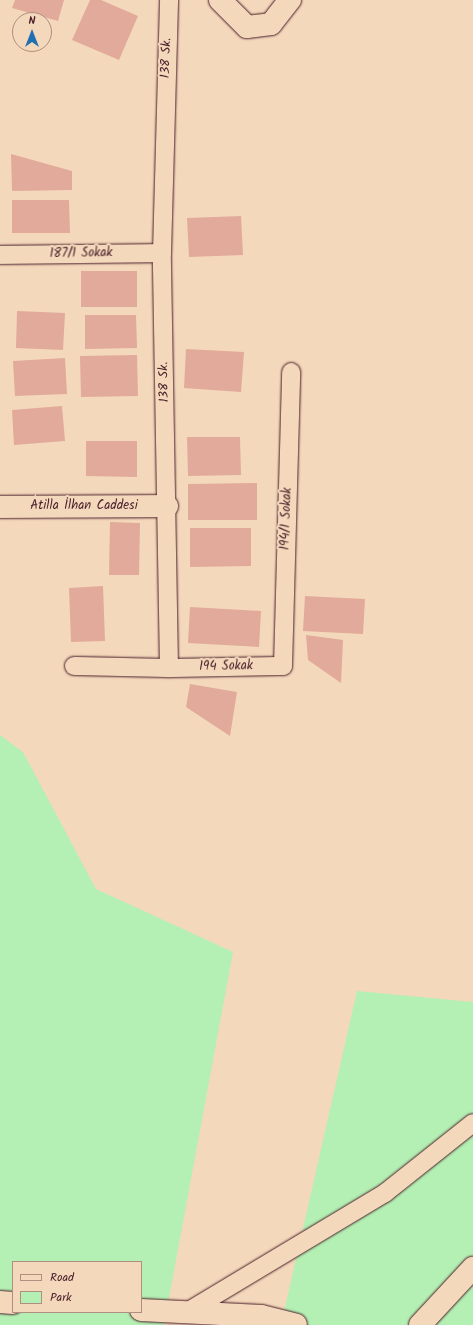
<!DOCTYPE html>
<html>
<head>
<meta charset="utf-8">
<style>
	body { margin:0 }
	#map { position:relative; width:473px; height:1325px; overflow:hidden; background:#f4d8bb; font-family:Kalam,sans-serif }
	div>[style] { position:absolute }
	.green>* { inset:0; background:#b4efb3 }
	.building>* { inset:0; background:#e2aa9a }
	.roads { filter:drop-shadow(0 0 1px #4a1f2b) drop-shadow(0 0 1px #4a1f2b) }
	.minor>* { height:18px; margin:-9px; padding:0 9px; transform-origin:9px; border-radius:9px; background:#f4d8bb }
	.tertiary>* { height:22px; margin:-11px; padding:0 11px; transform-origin:11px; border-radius:11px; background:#f4d8bb }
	span { translate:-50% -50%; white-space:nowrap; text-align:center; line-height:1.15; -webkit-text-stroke:4px #f4d8bb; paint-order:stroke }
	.street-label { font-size:13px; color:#4a1f2b }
	.legend { position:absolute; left:12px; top:1261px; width:130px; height:52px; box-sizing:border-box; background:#f4d8bb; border:1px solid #b08e81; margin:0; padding:5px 7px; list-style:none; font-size:12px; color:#4a1f2b }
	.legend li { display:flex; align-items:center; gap:8px; height:20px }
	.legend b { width:20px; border:1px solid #b08e81 }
	.north { position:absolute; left:12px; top:12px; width:40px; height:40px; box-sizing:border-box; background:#f4d8bb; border:1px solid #b08e81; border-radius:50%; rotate:0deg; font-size:11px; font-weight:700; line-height:16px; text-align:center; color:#4a1f2b }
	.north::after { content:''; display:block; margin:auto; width:14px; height:18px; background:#1f6fb2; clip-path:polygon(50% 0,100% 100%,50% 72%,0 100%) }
</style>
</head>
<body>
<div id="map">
	<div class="green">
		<i style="clip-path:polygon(evenodd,0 735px,23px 752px,96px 889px,233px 952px,164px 1325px,0 1325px,0 735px,13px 1262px,141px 1262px,141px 1312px,13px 1312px,13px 1262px)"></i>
		<i style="clip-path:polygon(357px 991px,473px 1002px,473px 1325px,281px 1325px)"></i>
	</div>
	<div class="building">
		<i style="clip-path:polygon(15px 0,64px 0,58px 21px,12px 8px)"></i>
		<i style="clip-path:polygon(90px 0,101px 0,138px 16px,119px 60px,72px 40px)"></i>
		<i style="clip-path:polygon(11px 154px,72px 171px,72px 190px,12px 191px)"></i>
		<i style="clip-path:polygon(12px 200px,69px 200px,70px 233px,12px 233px)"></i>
		<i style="clip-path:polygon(241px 216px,243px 255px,189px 257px,187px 218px)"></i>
		<i style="clip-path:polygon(81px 271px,137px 271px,137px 307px,81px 307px)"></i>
		<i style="clip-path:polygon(17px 311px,65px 313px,63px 350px,16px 348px)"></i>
		<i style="clip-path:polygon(85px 315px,136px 315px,137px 348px,85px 349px)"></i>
		<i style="clip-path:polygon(186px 349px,244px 352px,241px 392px,184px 388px)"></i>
		<i style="clip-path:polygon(137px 355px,138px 396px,81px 397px,80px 356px)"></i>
		<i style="clip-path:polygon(65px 358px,67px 394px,15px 396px,13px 361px)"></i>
		<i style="clip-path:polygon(62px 406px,65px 441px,14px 445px,12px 410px)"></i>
		<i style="clip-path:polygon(187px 437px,240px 437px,241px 475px,188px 476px)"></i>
		<i style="clip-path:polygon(86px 441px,137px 441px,137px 477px,86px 476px)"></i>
		<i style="clip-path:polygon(257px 483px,257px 520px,188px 520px,188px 484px)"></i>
		<i style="clip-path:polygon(110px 522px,140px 523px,139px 575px,109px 575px)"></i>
		<i style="clip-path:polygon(190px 528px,251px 528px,251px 566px,190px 567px)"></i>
		<i style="clip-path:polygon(103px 586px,105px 641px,71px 642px,69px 588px)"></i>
		<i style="clip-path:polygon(305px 596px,365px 599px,363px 634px,303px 631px)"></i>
		<i style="clip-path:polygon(190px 607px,261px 611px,259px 647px,188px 643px)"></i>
		<i style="clip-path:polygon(306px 635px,343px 640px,341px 683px,308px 660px)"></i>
		<i style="clip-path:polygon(190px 684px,237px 692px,230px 736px,186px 707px)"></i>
	</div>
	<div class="roads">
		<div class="minor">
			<i style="left:0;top:255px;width:162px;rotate:-0.7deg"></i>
			<i style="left:74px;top:666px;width:95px;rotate:1.2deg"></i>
			<i style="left:169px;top:668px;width:415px;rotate:-91deg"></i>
			<i style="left:162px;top:253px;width:253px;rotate:-88.4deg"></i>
			<i style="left:169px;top:668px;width:114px;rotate:-1deg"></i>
			<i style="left:283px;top:666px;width:294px;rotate:-88.4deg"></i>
			<i style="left:187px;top:1312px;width:231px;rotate:-31deg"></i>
			<i style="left:385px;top:1193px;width:112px;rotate:-38.5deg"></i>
		</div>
		<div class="tertiary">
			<i style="left:220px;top:0;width:38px;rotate:45deg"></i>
			<i style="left:247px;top:27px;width:24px;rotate:-7deg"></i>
			<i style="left:271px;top:24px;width:31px;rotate:-52deg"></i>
			<i style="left:0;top:507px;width:167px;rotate:-0.3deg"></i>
			<i style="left:0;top:1302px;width:13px;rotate:4deg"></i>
			<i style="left:141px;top:1310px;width:120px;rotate:2.9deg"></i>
			<i style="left:261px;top:1316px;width:36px;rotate:14deg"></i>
			<i style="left:420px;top:1325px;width:78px;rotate:-47.1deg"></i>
		</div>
	</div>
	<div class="street-label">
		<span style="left:167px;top:58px;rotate:-88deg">138 Sk.</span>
		<span style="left:81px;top:254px;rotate:-1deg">187/1 Sokak</span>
		<span style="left:165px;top:382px;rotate:-91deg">138 Sk.</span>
		<span style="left:84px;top:506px">Atilla İlhan Caddesi</span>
		<span style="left:287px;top:519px;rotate:-88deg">194/1 Sokak</span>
		<span style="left:226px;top:667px;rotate:-1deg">194 Sokak</span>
	</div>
	<ul class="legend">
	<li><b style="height:5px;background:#f4d8bb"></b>Road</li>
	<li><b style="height:11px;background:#b4efb3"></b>Park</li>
	</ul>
	<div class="north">N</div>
</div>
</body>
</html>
